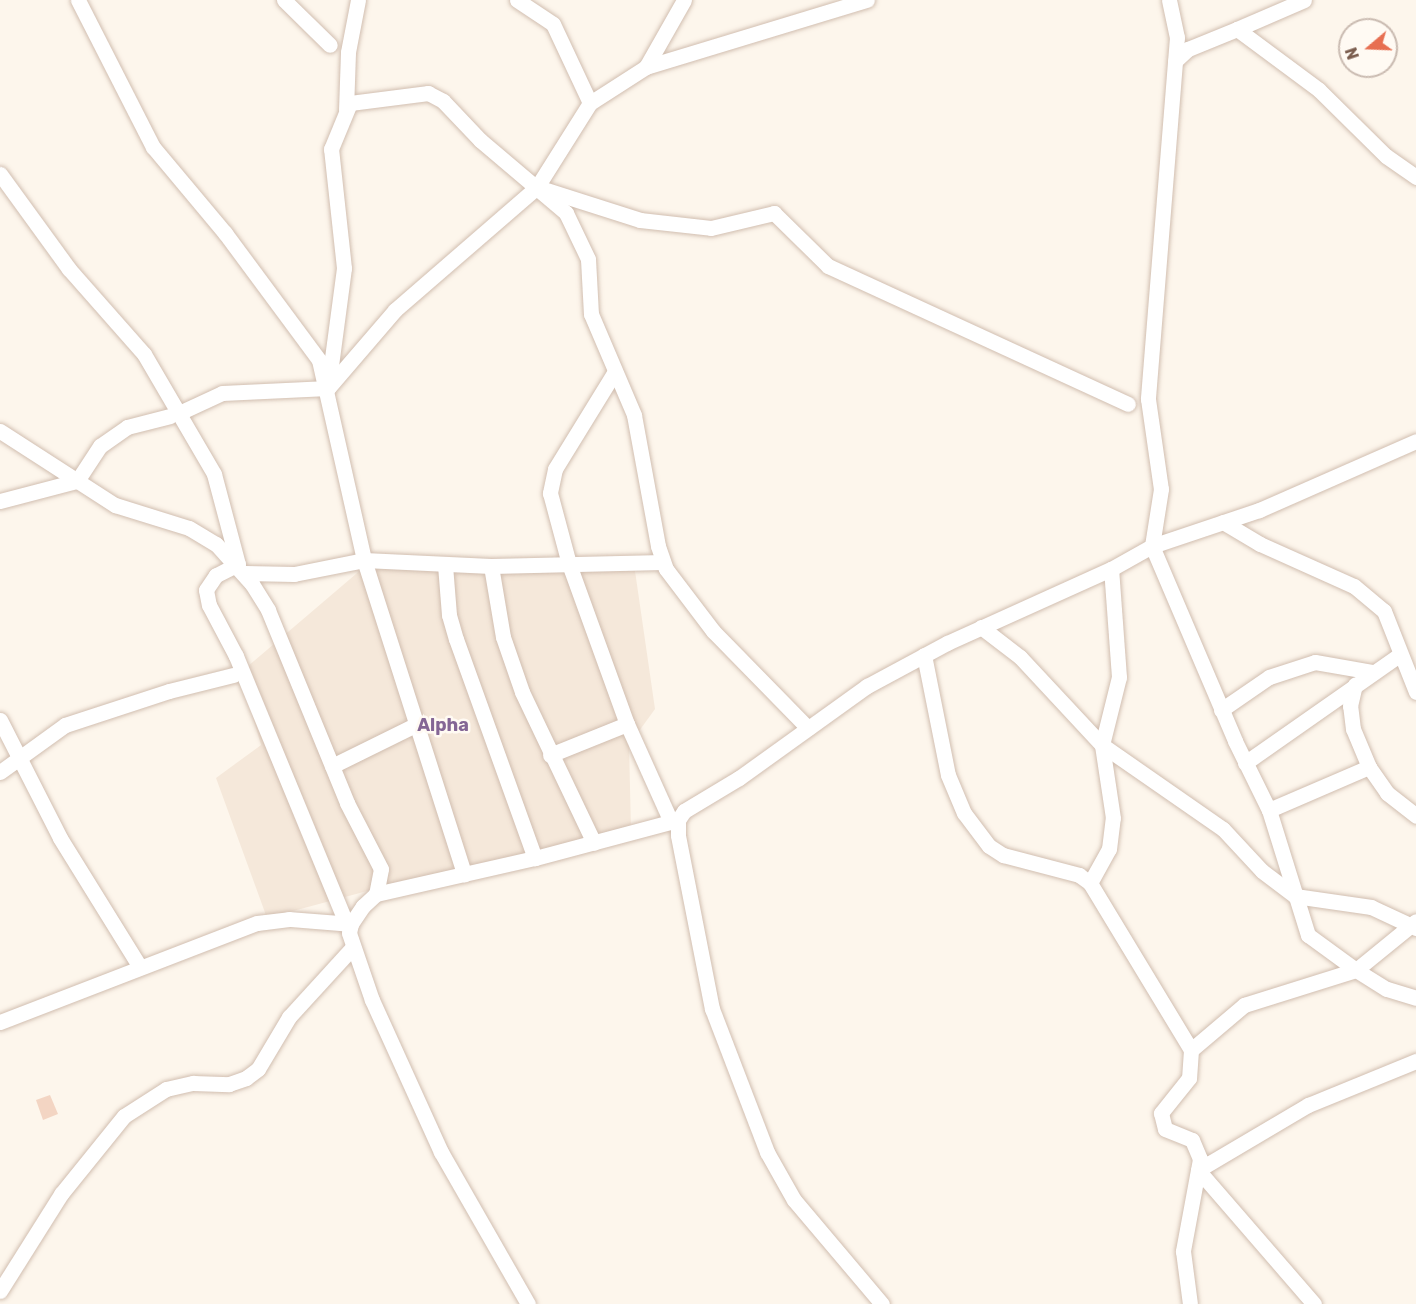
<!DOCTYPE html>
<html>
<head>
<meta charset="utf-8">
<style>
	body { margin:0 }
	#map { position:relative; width:1416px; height:1304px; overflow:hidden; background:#fdf6ec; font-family:Rubik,sans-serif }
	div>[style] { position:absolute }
	.residential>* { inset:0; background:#f5e8da }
	.building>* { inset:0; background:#f3d5c3 }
	.roads { filter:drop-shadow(0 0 2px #d1beb0) drop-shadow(0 0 2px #d1beb0) }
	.street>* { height:15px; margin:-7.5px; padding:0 7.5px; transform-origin:7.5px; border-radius:7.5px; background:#fff }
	span { translate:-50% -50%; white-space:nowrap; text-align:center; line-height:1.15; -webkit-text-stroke:5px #fffaf3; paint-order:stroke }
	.quarter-label { font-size:18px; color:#846695; font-weight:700 }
	.north { position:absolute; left:1338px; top:18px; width:60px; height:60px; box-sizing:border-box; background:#fffaf3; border:2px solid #cabbb1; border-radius:50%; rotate:251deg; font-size:16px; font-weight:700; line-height:24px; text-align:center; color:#7a5c4d }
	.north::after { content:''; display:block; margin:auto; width:21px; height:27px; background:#e76f51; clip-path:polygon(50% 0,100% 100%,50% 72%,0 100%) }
</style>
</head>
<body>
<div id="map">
	<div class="residential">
		<i style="clip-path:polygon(363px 568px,635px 571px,655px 709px,629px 745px,631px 830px,408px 880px,267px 918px,216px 778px,261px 745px,240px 673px)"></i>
	</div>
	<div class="building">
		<i style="clip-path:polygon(50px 1095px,58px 1114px,43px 1120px,36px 1100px)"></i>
	</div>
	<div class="roads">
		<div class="street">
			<i style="left:78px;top:0;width:165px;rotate:63deg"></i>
			<i style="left:153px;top:147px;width:112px;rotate:50.1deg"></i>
			<i style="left:225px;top:233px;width:158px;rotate:53.5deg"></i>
			<i style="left:319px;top:360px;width:205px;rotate:77.3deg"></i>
			<i style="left:364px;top:560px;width:330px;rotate:72.3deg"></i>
			<i style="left:284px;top:0;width:64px;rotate:44.4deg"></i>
			<i style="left:517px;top:0;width:43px;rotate:33.7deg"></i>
			<i style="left:553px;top:24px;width:87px;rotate:64.9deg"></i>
			<i style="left:1169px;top:0;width:38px;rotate:78deg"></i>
			<i style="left:1177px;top:37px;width:363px;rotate:94.6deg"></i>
			<i style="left:1148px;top:399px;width:91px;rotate:81.8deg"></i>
			<i style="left:1161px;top:489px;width:58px;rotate:99deg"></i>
			<i style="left:1152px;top:546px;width:212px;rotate:66.9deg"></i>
			<i style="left:1235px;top:741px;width:77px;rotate:63.8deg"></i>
			<i style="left:1269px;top:810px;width:131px;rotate:72.7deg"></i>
			<i style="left:1308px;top:935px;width:59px;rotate:36.1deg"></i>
			<i style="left:1356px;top:970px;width:77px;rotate:-39.2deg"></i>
			<i style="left:1237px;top:29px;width:73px;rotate:-23.4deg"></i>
			<i style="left:1175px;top:61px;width:18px;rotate:-43deg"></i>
			<i style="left:1188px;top:49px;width:53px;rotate:-22.2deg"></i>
			<i style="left:1237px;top:29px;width:102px;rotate:36.6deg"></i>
			<i style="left:1319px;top:90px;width:94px;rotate:44.6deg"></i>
			<i style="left:1386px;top:156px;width:37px;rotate:35deg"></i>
			<i style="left:646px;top:67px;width:77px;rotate:-60.4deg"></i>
			<i style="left:346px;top:110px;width:58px;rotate:-88deg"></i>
			<i style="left:348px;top:52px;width:53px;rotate:-79.1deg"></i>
			<i style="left:0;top:174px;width:117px;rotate:54deg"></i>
			<i style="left:69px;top:269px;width:113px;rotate:48.6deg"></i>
			<i style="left:144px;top:354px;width:139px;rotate:59.7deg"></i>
			<i style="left:214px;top:474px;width:93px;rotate:75.1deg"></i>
			<i style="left:238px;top:564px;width:25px;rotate:153deg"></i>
			<i style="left:216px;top:575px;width:18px;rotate:124deg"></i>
			<i style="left:206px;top:590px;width:15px;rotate:79deg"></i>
			<i style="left:209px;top:605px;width:58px;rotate:62.1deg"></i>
			<i style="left:236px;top:656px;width:289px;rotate:67.6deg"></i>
			<i style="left:543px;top:189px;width:102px;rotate:17.7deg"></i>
			<i style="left:640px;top:220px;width:71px;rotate:6.4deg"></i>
			<i style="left:711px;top:228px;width:65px;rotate:-13.4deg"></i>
			<i style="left:774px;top:213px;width:76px;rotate:44.5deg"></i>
			<i style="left:828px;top:266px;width:330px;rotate:24.7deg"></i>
			<i style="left:614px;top:373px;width:113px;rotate:121.6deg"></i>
			<i style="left:555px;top:469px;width:25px;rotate:102deg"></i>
			<i style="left:550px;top:493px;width:73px;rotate:75deg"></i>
			<i style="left:569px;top:564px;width:170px;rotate:70.1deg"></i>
			<i style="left:627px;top:724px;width:107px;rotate:65.8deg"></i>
			<i style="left:328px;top:388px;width:121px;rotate:-82.4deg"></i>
			<i style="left:344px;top:268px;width:120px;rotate:-96.2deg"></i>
			<i style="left:331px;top:149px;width:50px;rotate:-67.6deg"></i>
			<i style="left:350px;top:103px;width:79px;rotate:-7.3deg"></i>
			<i style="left:428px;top:93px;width:17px;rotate:28deg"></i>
			<i style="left:443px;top:101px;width:54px;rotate:46.5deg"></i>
			<i style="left:480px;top:140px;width:113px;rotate:40.3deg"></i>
			<i style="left:566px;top:213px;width:51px;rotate:64.4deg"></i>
			<i style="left:588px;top:259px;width:55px;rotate:86.9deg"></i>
			<i style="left:591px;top:314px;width:110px;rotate:66.9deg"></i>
			<i style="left:634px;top:415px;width:133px;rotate:79.6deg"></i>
			<i style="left:658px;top:546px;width:24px;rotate:71deg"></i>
			<i style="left:666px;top:569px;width:78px;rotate:52.8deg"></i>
			<i style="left:713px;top:631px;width:136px;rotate:45.6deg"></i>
			<i style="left:179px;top:413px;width:47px;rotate:-24.9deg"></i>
			<i style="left:222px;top:393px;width:106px;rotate:-2.7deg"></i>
			<i style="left:328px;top:388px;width:103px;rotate:-49.3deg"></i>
			<i style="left:395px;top:310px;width:188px;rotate:-40.9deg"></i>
			<i style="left:537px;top:187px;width:99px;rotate:-57.8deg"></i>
			<i style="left:590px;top:103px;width:67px;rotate:-32.7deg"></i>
			<i style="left:646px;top:67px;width:231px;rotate:-16.9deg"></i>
			<i style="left:0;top:431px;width:137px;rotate:32.8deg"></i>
			<i style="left:115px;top:505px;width:77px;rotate:17.3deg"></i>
			<i style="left:189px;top:528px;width:31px;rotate:31deg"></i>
			<i style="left:216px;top:544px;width:54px;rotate:48deg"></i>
			<i style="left:252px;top:584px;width:31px;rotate:58deg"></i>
			<i style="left:268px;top:610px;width:209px;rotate:67.7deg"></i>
			<i style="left:347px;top:803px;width:74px;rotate:62.7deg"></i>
			<i style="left:381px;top:869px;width:25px;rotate:101deg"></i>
			<i style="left:376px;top:894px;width:18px;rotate:137deg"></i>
			<i style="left:363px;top:906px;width:22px;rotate:124deg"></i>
			<i style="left:351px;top:924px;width:9px;rotate:103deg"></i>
			<i style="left:349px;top:933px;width:71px;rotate:71.1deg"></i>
			<i style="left:372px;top:1000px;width:167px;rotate:65.6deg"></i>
			<i style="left:441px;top:1152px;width:175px;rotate:60.2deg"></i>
			<i style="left:0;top:501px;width:80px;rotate:-14.6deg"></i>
			<i style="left:77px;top:481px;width:42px;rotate:-56.7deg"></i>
			<i style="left:100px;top:446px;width:33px;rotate:-35deg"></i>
			<i style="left:127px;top:427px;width:44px;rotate:-14.3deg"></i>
			<i style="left:1223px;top:522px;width:43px;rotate:30.7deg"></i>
			<i style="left:1260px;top:544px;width:103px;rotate:24.1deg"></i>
			<i style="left:1354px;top:586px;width:39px;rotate:40deg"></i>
			<i style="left:1384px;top:611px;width:87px;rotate:68.4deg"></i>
			<i style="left:445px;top:565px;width:50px;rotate:85.4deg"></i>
			<i style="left:449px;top:615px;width:25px;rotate:74deg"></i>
			<i style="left:456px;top:639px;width:233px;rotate:70.2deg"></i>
			<i style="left:491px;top:566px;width:72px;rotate:80.4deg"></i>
			<i style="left:503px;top:637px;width:58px;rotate:70.9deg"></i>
			<i style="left:522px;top:692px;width:167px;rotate:64.5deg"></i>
			<i style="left:245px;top:573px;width:49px;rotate:1.2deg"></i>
			<i style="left:294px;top:574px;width:71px;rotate:-11.3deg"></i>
			<i style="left:364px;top:560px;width:127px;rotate:2.7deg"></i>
			<i style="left:491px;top:566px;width:172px;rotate:-1.3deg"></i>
			<i style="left:981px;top:627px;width:49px;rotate:37.6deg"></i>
			<i style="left:1020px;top:657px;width:120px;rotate:47deg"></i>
			<i style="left:1102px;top:745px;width:147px;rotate:34.8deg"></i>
			<i style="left:1223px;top:829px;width:57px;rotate:47.1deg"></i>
			<i style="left:1262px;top:871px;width:41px;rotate:37.1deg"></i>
			<i style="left:1295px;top:896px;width:77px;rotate:8.2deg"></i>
			<i style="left:1371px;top:907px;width:50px;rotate:25deg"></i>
			<i style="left:924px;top:655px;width:122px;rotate:78.7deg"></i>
			<i style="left:948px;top:775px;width:41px;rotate:67.2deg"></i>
			<i style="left:964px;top:813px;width:41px;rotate:52.9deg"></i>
			<i style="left:989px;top:846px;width:17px;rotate:33deg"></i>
			<i style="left:1003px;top:855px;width:79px;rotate:14.7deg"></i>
			<i style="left:1079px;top:875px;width:14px;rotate:36deg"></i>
			<i style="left:1090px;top:883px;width:195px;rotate:58.8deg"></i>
			<i style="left:1191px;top:1050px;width:28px;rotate:94deg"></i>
			<i style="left:1189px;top:1078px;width:45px;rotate:128.7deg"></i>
			<i style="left:1161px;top:1113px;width:16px;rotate:76deg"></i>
			<i style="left:1165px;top:1129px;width:29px;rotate:22deg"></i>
			<i style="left:1192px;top:1140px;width:21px;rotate:67deg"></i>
			<i style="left:1200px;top:1159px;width:94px;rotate:100.5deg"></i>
			<i style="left:1183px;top:1251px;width:53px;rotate:82.5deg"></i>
			<i style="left:1221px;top:710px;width:58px;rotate:-34.5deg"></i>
			<i style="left:1269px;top:677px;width:48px;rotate:-18.1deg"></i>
			<i style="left:1315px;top:662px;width:59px;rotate:9.8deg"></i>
			<i style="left:0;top:720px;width:132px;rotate:63deg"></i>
			<i style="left:60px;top:838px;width:152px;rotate:58.2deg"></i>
			<i style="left:550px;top:755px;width:83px;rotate:-21.9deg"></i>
			<i style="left:1245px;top:763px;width:188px;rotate:-35deg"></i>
			<i style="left:332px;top:766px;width:95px;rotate:-26.3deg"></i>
			<i style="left:1369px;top:767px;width:32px;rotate:55deg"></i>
			<i style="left:1387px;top:793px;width:37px;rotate:38deg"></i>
			<i style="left:0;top:772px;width:80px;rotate:-35.9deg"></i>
			<i style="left:65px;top:725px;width:109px;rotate:-18.1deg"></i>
			<i style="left:169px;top:691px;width:66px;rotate:-14deg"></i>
			<i style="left:1269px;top:810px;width:109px;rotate:-23.3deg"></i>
			<i style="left:1369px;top:767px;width:41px;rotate:-112.8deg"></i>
			<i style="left:1353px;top:729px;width:23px;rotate:-97deg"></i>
			<i style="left:1350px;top:706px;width:22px;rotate:-77deg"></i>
			<i style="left:1090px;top:883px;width:39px;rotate:-61deg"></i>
			<i style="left:1109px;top:849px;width:31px;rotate:-83deg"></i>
			<i style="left:1113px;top:818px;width:74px;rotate:-98.6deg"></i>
			<i style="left:1102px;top:745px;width:70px;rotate:-76deg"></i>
			<i style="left:1119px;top:677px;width:108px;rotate:-94.2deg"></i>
			<i style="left:376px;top:894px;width:163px;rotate:-12.8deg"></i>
			<i style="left:535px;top:858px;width:148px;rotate:-14.9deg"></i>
			<i style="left:0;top:1022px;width:275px;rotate:-21.1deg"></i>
			<i style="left:257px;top:923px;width:32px;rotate:-7deg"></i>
			<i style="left:289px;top:919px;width:62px;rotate:4.6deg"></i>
			<i style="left:1191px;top:1050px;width:70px;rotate:-40.3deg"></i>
			<i style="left:1244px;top:1005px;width:117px;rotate:-17.4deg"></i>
			<i style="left:1356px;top:970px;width:36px;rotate:32deg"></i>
			<i style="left:1387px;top:989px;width:30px;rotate:17deg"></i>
			<i style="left:0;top:1291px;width:115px;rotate:-57.8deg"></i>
			<i style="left:61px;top:1194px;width:100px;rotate:-51.1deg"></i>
			<i style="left:124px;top:1116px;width:50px;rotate:-32.7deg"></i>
			<i style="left:166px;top:1089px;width:28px;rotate:-13deg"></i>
			<i style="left:193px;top:1083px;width:36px;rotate:2deg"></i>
			<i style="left:229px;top:1084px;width:18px;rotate:-19deg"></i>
			<i style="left:246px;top:1078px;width:15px;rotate:-37deg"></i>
			<i style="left:258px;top:1069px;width:61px;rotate:-59.2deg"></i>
			<i style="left:289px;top:1017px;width:93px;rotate:-47.6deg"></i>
			<i style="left:882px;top:1304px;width:136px;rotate:-130.2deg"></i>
			<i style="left:794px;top:1200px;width:55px;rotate:-119.4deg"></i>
			<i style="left:767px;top:1152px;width:153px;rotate:-111deg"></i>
			<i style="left:712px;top:1009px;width:177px;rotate:-101.1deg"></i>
			<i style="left:678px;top:835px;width:15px;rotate:-90deg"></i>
			<i style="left:678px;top:820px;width:11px;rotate:-56deg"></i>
			<i style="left:684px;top:811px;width:64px;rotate:-31deg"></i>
			<i style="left:739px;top:778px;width:158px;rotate:-35.7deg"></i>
			<i style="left:867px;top:686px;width:91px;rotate:-28.3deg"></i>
			<i style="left:947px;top:643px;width:180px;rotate:-24.3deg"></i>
			<i style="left:1111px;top:569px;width:47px;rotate:-29.3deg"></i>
			<i style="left:1152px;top:546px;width:113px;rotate:-18.6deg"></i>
			<i style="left:1259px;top:510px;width:171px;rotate:-23.7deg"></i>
			<i style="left:1314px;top:1304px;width:177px;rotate:-130.9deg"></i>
			<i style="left:1198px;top:1170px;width:128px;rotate:-30.6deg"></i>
			<i style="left:1308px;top:1105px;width:117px;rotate:-22.2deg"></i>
		</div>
	</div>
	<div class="quarter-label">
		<span style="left:443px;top:725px">Alpha</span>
	</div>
	<div class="north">N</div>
</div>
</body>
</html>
